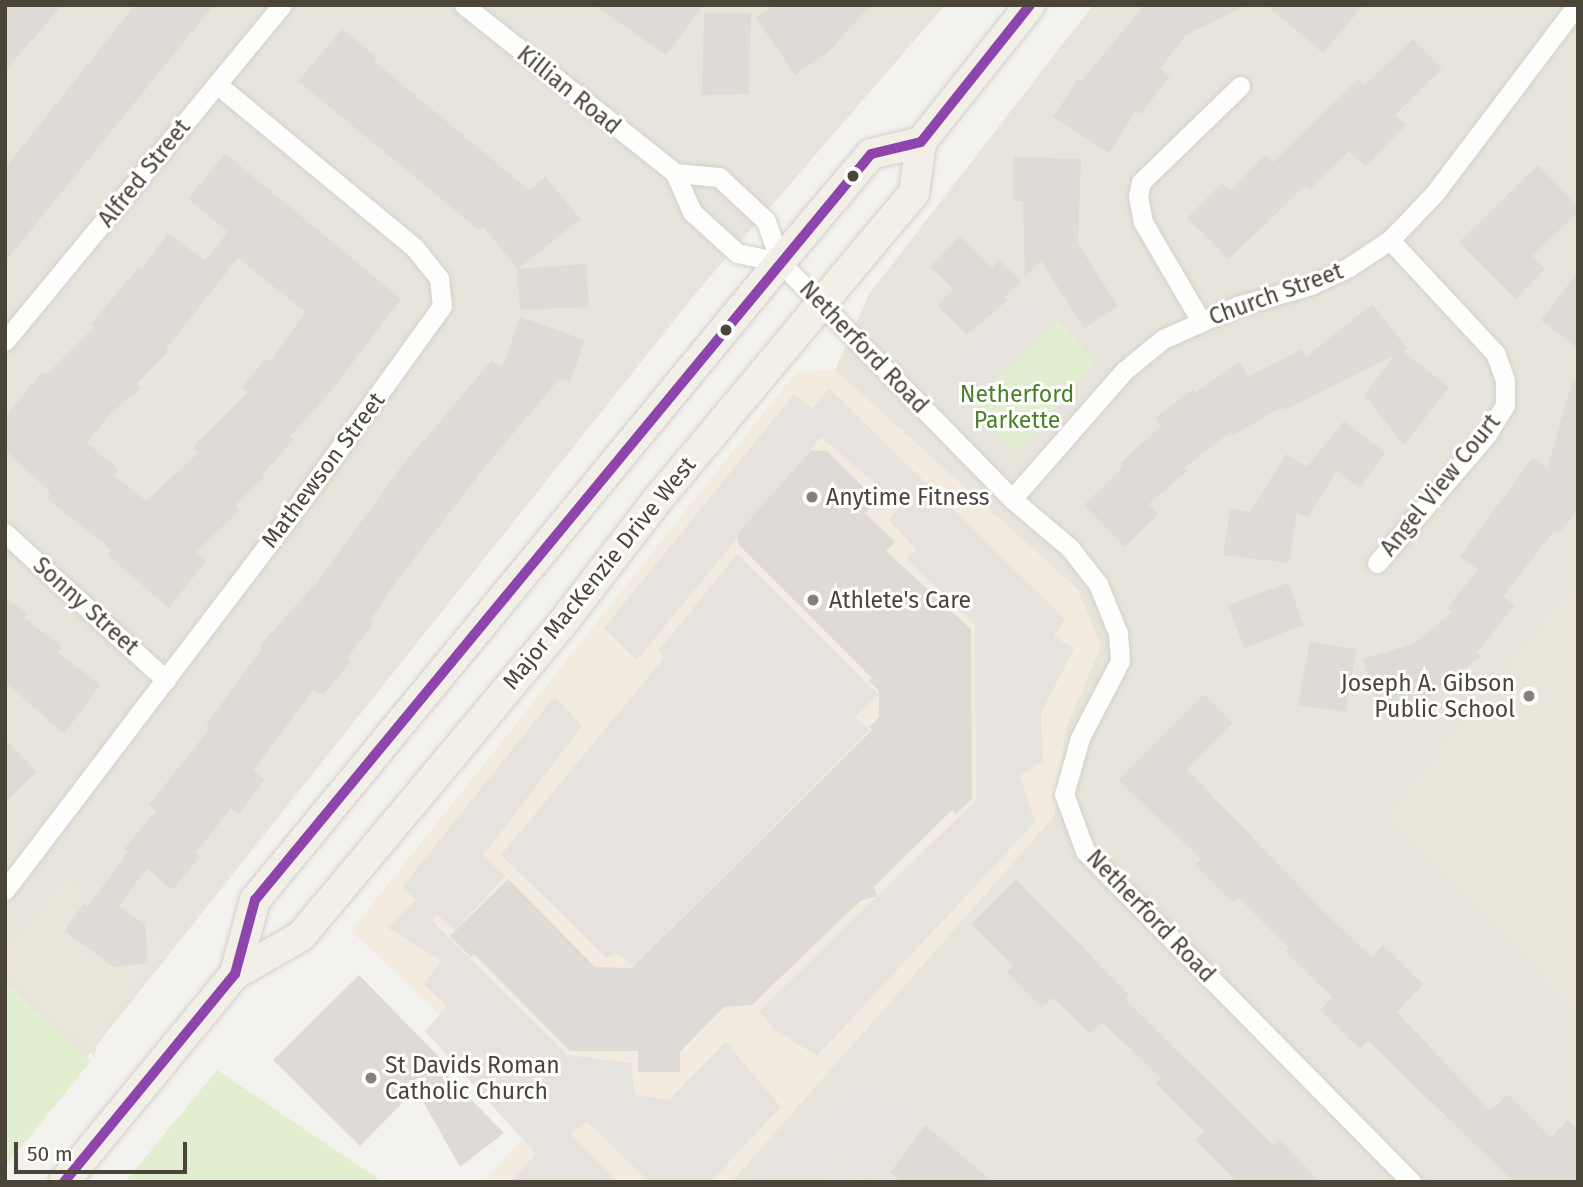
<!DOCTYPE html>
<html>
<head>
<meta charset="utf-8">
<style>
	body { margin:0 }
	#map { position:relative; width:1583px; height:1187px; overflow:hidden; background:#f4f2ee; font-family:"Fira Sans",sans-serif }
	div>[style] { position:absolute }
	.residential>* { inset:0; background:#e7e4dc }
	.commercial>* { inset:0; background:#f3ebdf }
	.education>* { inset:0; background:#eae5da }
	.green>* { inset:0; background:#e1eecf }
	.parking>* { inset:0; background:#e6e3df }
	.building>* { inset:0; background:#dedbd6 }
	.roads { filter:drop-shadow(0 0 2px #d2d0cb) drop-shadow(0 0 2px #d2d0cb) }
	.minor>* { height:19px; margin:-9.5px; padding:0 9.5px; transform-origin:9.5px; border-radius:9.5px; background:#fdfdfc }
	.primary>* { height:30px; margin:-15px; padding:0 15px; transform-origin:15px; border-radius:15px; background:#f2efe6 }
	.bus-1>* { height:10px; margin:-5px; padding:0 5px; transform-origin:5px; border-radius:5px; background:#8e44ad }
	.dots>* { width:19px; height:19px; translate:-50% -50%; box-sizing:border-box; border:4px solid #fff; border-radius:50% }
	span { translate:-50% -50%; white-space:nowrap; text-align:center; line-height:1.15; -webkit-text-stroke:6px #fff; paint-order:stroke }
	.street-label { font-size:23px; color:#4b4439 }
	.park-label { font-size:23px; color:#4a7f2a }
	.poi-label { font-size:23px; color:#4b4439 }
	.left { translate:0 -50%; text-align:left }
	.right { translate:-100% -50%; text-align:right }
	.frame { position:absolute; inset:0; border:7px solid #4b4439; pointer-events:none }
	.scale { position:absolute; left:14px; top:1142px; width:173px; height:32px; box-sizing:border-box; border:4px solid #4b4439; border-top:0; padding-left:9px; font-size:21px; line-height:24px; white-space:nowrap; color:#4b4439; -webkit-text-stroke:5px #fff; paint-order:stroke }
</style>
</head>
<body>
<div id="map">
	<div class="residential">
		<i style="clip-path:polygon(5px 5px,945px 5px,696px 293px,5px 1160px)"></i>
		<i style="clip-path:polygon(1093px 5px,1578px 5px,1578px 1182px,731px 1182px,1054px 816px,1066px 727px,1101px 646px,1078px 590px,835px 370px,869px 294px)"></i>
	</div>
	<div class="commercial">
		<i style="clip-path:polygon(835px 370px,1078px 590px,1101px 646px,1066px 728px,1054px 816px,731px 1182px,483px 1182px,545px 1113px,351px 931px,796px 372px)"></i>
	</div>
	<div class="education">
		<i style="clip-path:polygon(1578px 577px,1578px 1016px,1384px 816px)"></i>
		<i style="clip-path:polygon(67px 876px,104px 910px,130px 910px,168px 946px,97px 1038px,95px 1057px,5px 977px,5px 950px)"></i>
	</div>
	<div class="green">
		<i style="clip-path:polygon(1057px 322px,1096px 362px,1017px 453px,973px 407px)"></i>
		<i style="clip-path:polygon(5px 982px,91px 1061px,5px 1167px)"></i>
		<i style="clip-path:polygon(217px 1070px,383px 1182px,125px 1182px)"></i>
	</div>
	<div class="parking">
		<i style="clip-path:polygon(1022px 295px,1046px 319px,978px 387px,954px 363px)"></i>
		<i style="clip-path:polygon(829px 388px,1065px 619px,1054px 636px,1074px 649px,1041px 713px,1043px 761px,1020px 776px,1035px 822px,817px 1056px,774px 1029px,759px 1011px,976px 800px,975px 625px,906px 559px,916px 550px,888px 519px,901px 506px,821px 437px,637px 660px,604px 628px,794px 394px,812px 408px)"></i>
		<i style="clip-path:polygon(737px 554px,879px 695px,854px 717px,869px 730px,633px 967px,616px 952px,607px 958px,501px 855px,664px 658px,659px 650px)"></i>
		<i style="clip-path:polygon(555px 696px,582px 726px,483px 856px,506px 876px,455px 930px,436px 914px,432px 921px,568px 1055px,631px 1063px,635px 1095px,669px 1100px,726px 1042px,781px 1107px,710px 1182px,649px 1182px,587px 1121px,571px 1134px,618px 1182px,510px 1182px,536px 1154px,425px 1031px,447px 1006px,423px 984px,442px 961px,388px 928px,416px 900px,403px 886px)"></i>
		<i style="clip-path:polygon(856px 1071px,918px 1114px,871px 1182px,839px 1160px,823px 1182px,748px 1182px,800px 1107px,821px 1121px)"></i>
	</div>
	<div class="building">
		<i style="clip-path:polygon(5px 5px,62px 5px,5px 71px)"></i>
		<i style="clip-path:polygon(135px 5px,214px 5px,5px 262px,5px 168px)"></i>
		<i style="clip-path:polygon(594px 5px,704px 5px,666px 55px)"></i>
		<i style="clip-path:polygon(776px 5px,871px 5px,827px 53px,795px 75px,756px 18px)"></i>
		<i style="clip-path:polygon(1144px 5px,1247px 5px,1186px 35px,1160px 69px,1170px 77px,1140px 114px,1136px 111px,1109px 153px,1053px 117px,1078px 79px,1082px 81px)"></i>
		<i style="clip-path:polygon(1266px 5px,1364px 5px,1323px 53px)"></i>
		<i style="clip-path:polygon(704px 13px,751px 13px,749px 94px,702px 95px)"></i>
		<i style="clip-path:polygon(342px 29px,376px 57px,374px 61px,529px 190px,545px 177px,581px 219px,518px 269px,483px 227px,480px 231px,298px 81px)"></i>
		<i style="clip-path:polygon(1413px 39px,1442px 69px,1395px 115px,1406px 125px,1365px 167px,1349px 151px,1310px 189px,1306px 185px,1229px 259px,1187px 218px,1222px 183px,1230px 191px,1265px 155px,1273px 162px,1358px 79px,1365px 85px)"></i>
		<i style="clip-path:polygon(evenodd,225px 153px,401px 299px,328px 395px,290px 436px,294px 439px,263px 474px,265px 476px,235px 506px,240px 510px,196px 552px,207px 561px,168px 608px,108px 555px,112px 550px,46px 498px,51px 493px,5px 450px,5px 417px,42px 372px,46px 375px,94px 327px,91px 324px,139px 267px,142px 269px,168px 233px,205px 260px,228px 232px,188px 199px,225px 153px,238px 258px,305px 312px,270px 362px,266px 358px,242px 387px,248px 392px,192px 447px,198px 453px,146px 501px,114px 475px,119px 470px,87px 443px,112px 412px,141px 388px,137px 384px,168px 352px,166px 349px,238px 258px)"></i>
		<i style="clip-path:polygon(1014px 157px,1081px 159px,1078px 244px,1118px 306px,1084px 328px,1041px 261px,1025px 277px,1023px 202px,1013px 201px)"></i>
		<i style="clip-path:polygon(1538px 165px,1578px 207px,1578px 212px,1532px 256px,1545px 269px,1516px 299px,1459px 242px)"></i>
		<i style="clip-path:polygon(960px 236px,992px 268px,999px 260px,1021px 281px,1005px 297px,1008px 300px,967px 335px,937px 306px,953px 289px,930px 267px)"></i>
		<i style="clip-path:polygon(586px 264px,589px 307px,520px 310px,517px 269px)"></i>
		<i style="clip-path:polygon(1578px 272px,1578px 349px,1541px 320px)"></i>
		<i style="clip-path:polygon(1372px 304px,1408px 349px,1403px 351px,1449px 387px,1404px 445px,1364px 395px,1395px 355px,1285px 410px,1283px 406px,1234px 435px,1231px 432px,1184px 468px,1187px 471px,1149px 504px,1158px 514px,1125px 547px,1084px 505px,1123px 467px,1120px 463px,1161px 426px,1155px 418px,1193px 389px,1195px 393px,1239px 362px,1249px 376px,1302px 349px,1306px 357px)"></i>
		<i style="clip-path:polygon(520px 317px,585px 340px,570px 382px,559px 379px,485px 467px,396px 582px,370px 621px,373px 624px,347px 658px,351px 661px,323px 696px,314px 689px,253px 771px,265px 780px,238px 815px,231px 809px,195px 853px,200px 857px,172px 890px,147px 868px,119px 906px,145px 924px,148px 963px,114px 967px,64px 931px,84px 903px,88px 906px,128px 852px,124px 849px,156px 811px,149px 805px,210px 728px,206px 725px,262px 648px,259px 646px,318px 581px,401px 467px,492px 360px,502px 368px)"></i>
		<i style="clip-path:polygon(1572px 380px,1578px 381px,1578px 510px,1558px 534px,1554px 531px,1503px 596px,1515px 605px,1477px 652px,1480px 656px,1424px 701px,1379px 714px,1363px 659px,1413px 644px,1452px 612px,1447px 608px,1478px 570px,1460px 556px,1533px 457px,1548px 468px)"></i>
		<i style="clip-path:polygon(1344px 421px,1386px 453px,1359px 488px,1337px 471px,1307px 518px,1297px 512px,1289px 563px,1223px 555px,1230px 509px,1250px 512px,1286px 454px,1307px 467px)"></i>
		<i style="clip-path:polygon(811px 450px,827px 451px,877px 501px,865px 513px,895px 542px,886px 551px,971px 629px,972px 799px,956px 814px,952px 810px,874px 887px,877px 896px,860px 901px,752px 1005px,724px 1007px,680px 1052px,680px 1072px,638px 1072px,638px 1051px,570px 1051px,474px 954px,471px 957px,450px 936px,508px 879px,595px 967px,632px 968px,872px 730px,869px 727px,879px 717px,879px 691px,869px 681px,872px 678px,738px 544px,738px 533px)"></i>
		<i style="clip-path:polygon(1288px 583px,1304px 625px,1244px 648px,1228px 605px)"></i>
		<i style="clip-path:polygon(5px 597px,28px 614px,24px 618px,62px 646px,58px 652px,100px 685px,64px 734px,5px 682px)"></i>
		<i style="clip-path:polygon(1310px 642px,1357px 649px,1345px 712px,1298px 705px)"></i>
		<i style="clip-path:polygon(1204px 694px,1233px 723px,1187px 769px,1325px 913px,1372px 957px,1383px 945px,1423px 984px,1397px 1012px,1490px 1111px,1508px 1094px,1551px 1138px,1567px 1120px,1578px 1130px,1578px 1182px,1514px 1182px,1368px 1041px,1360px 1049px,1320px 1010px,1332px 997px,1286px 952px,1290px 949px,1239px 898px,1233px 903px,1195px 865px,1201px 859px,1118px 780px)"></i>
		<i style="clip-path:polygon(5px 739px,37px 772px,5px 802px)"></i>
		<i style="clip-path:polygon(1016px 879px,1129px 995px,1125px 999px,1273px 1145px,1279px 1139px,1320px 1182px,1237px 1182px,1195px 1140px,1204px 1131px,1156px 1083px,1161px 1078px,1102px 1022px,1090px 1034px,1053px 998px,1042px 1008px,1007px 972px,1013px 966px,971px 924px)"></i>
		<i style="clip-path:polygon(359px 975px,444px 1062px,439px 1067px,504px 1133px,460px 1167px,416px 1089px,360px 1146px,273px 1060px)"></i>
		<i style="clip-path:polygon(925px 1125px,993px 1182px,903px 1182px,890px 1173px)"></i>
	</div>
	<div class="roads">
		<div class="minor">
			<i style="left:464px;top:5px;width:270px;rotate:38.5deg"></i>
			<i style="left:675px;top:173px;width:43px;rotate:66.4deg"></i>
			<i style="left:692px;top:212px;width:61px;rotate:42.3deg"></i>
			<i style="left:737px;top:253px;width:44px;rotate:11.8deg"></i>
			<i style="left:675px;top:173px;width:44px;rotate:5.2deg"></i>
			<i style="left:719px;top:177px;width:64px;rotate:43.1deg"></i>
			<i style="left:766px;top:221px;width:43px;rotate:71.1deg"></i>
			<i style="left:780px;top:262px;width:332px;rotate:45.6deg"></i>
			<i style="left:1012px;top:499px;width:76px;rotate:40.2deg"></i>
			<i style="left:1070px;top:548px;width:46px;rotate:52.1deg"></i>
			<i style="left:1098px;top:584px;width:53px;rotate:67.8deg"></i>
			<i style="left:1118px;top:633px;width:28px;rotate:86deg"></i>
			<i style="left:1120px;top:661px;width:87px;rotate:117.5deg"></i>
			<i style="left:1080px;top:738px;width:58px;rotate:105.9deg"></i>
			<i style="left:1064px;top:794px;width:61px;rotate:69.8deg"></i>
			<i style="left:1085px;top:851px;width:465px;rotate:45.4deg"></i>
			<i style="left:1201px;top:321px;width:115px;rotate:-120.4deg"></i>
			<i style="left:1143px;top:222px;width:26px;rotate:-101deg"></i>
			<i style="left:1138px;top:196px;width:14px;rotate:-78deg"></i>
			<i style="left:1141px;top:182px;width:138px;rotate:-44.1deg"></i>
			<i style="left:5px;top:341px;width:435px;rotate:-50.5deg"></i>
			<i style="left:1012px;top:499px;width:170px;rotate:-48.8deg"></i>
			<i style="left:1124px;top:371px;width:50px;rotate:-39.4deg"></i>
			<i style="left:1163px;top:339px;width:81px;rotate:-24deg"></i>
			<i style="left:1237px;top:306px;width:77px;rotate:-15.8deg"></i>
			<i style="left:1311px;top:285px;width:42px;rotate:-25.3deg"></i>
			<i style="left:1349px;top:267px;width:49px;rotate:-33.4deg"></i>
			<i style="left:1390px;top:240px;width:64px;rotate:-46.3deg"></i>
			<i style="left:1434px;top:194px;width:237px;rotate:-52.9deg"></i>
			<i style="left:5px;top:533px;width:218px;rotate:42.4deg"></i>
			<i style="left:1377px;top:563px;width:170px;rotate:-49.5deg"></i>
			<i style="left:1487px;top:434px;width:34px;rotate:-58deg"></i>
			<i style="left:1505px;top:405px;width:25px;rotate:-90deg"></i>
			<i style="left:1505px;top:380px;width:29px;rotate:-110deg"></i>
			<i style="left:1495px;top:353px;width:154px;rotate:-132.9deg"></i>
			<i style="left:5px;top:890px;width:482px;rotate:-52.7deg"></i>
			<i style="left:297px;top:507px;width:248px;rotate:-54.2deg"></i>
			<i style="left:442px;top:306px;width:28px;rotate:-96deg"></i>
			<i style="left:439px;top:278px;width:38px;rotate:-129deg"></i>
			<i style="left:415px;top:248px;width:257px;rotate:-140.4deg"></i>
		</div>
		<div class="primary">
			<i style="left:235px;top:974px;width:77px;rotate:-74.9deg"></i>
			<i style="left:255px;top:900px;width:826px;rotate:-50.55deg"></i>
			<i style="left:780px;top:262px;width:141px;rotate:-49.9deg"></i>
			<i style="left:871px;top:154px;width:51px;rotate:-13.5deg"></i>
			<i style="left:64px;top:1182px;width:269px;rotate:-50.6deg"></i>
			<i style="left:235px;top:974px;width:76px;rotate:-29.9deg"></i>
			<i style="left:301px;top:936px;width:405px;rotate:-50.1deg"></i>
			<i style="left:561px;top:625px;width:159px;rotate:-52.4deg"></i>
			<i style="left:658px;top:499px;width:399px;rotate:-50.1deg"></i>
			<i style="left:914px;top:193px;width:51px;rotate:-82.2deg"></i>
			<i style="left:921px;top:142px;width:175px;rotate:-51.5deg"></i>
		</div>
	</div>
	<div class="bus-1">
		<i style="left:64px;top:1182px;width:269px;rotate:-50.6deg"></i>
		<i style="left:235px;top:974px;width:77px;rotate:-74.9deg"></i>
		<i style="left:255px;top:900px;width:967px;rotate:-50.45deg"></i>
		<i style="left:871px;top:154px;width:51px;rotate:-13.5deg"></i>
		<i style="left:921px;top:142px;width:175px;rotate:-51.5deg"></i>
	</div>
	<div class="dots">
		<i style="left:853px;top:176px;background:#4b4439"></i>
		<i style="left:726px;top:330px;background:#4b4439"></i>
		<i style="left:812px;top:497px;background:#868178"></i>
		<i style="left:813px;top:600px;background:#868178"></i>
		<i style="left:1529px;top:696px;background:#868178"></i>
		<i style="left:371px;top:1078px;background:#868178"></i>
	</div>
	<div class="street-label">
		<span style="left:569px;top:90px;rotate:39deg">Killian Road</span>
		<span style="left:144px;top:173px;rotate:-51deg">Alfred Street</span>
		<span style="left:1276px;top:294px;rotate:-20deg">Church Street</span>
		<span style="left:864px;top:347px;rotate:46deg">Netherford Road</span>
		<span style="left:323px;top:470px;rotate:-53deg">Mathewson Street</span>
		<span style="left:1440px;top:485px;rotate:-51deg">Angel View Court</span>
		<span style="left:599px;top:573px;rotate:-51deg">Major MacKenzie Drive West</span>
		<span style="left:86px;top:606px;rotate:42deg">Sonny Street</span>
		<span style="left:1151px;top:916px;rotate:46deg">Netherford Road</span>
	</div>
	<div class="park-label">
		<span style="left:1017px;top:407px">Netherford<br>Parkette</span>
	</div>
	<div class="poi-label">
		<span class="left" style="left:826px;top:497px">Anytime Fitness</span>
		<span class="left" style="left:829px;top:600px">Athlete's Care</span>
		<span class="right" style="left:1515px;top:696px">Joseph A. Gibson<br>Public School</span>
		<span class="left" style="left:385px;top:1078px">St Davids Roman<br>Catholic Church</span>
	</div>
	<div class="frame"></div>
	<div class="scale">50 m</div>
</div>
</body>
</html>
